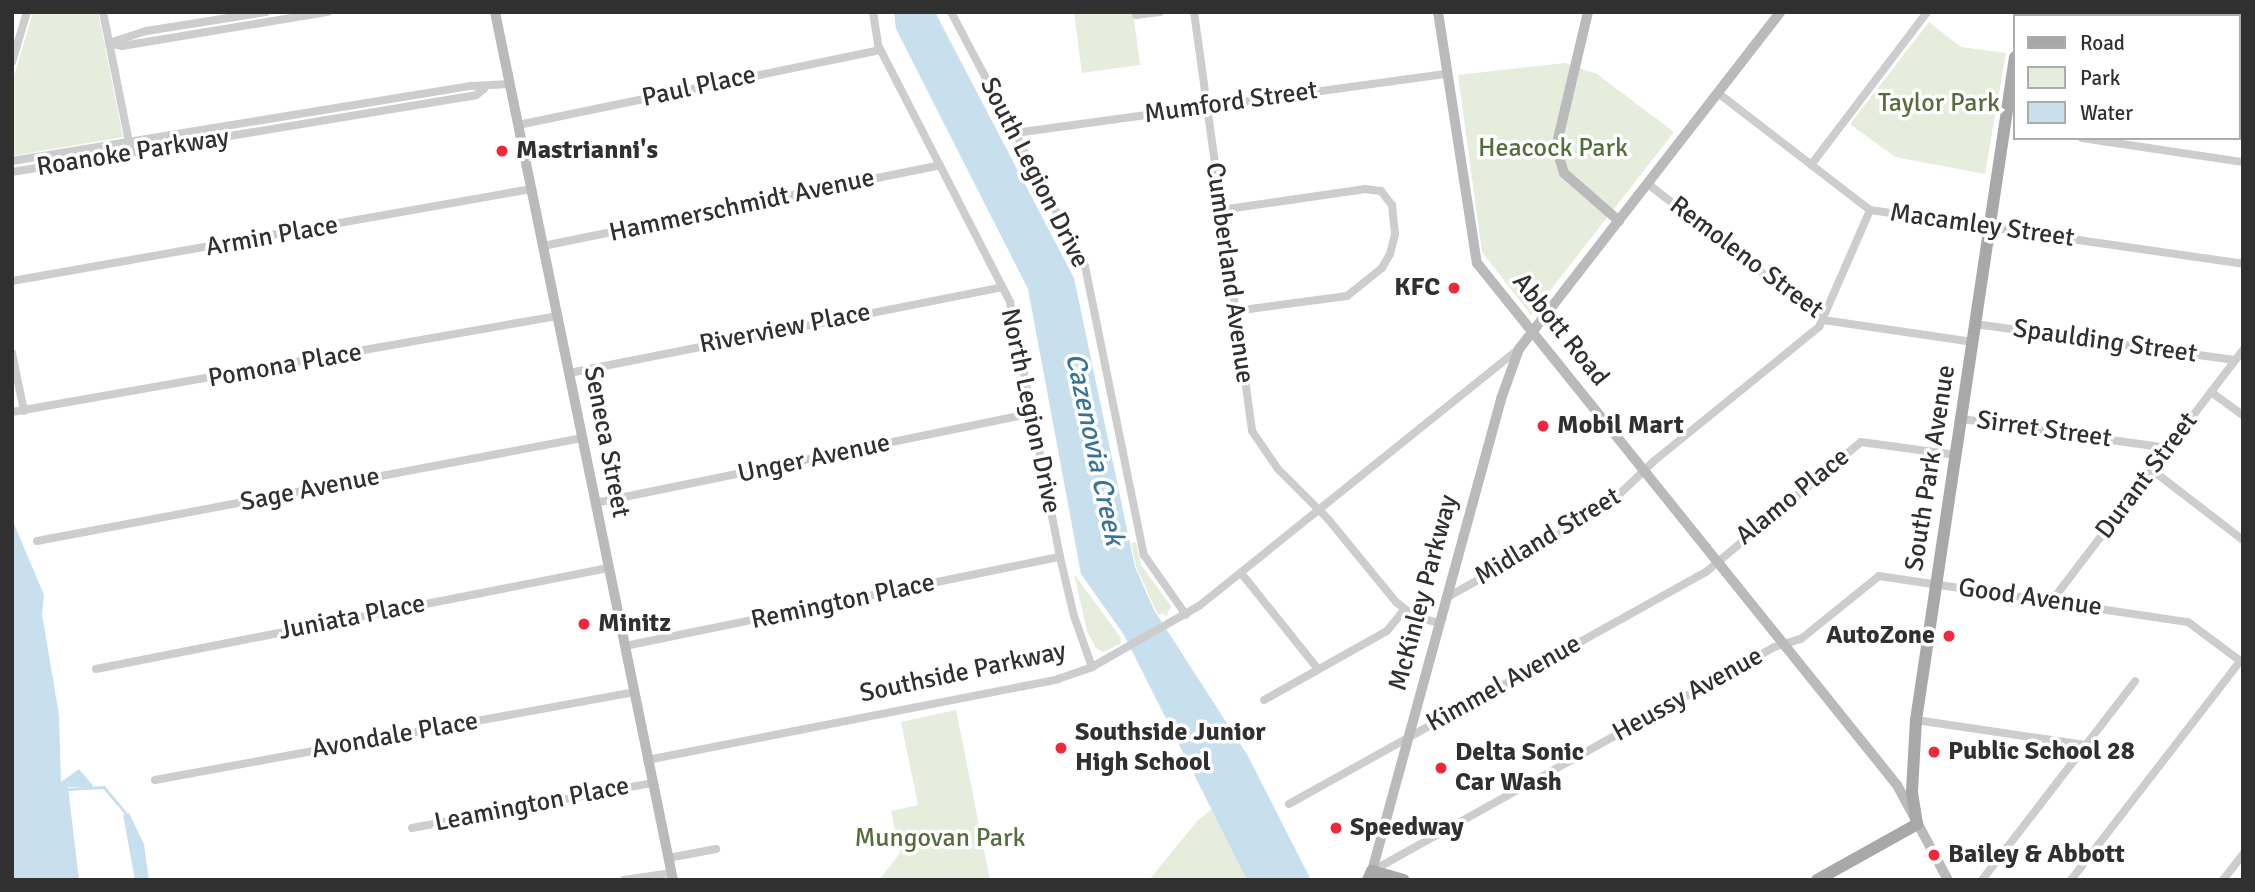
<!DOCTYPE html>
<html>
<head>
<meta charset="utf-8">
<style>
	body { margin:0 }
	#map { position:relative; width:2255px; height:892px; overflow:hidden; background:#fff; font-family:Signika,sans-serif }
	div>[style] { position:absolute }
	.green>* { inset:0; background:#e6eddd }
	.water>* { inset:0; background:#c8e0ee }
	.stream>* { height:2.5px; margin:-1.25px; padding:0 1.25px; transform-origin:1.25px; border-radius:1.25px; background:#c8e0ee }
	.street>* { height:8px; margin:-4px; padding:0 4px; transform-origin:4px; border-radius:4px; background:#cdcdcd }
	.secondary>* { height:10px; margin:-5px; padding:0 5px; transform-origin:5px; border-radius:5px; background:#bababa }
	.primary>* { height:12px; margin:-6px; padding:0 6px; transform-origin:6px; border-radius:6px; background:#a8a8a8 }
	.dots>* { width:19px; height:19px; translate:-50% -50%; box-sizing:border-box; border:4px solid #fff; border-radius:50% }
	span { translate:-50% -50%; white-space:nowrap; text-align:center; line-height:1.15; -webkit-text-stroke:7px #fff; paint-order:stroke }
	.street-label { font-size:26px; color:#303030 }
	.park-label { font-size:26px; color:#536e3a }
	.poi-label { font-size:26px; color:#303030; font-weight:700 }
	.left { translate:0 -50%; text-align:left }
	.right { translate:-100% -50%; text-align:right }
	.water-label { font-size:28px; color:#387497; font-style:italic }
	.frame { position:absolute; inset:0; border:14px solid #303030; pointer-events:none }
	.legend { position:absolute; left:2013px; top:14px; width:228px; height:126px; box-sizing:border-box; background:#fff; border:2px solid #acacac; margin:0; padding:9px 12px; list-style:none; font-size:21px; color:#303030 }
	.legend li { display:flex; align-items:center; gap:14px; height:35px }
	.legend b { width:35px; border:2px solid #acacac }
</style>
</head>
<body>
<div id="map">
	<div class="green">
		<i style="clip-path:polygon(33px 12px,98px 12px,123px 137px,12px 156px,12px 83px)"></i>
		<i style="clip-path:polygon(1074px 12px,1133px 12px,1140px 65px,1082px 73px)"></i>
		<i style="clip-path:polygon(1929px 22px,1961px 47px,2006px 53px,1985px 174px,1895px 157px,1850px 124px)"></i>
		<i style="clip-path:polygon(1565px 63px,1597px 74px,1674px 132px,1531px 315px,1482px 252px,1458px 75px)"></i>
		<i style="clip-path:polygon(1136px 542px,1141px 565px,1171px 606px,1166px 617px,1163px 613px,1158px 615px,1136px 567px,1131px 543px)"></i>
		<i style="clip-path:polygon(1074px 574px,1121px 638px,1120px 644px,1103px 652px,1096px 648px,1087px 631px)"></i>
		<i style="clip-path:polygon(956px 710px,990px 880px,879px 880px,900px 853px,891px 811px,918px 805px,901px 722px)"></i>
		<i style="clip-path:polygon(1213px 808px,1247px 880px,1149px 880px,1197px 821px)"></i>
	</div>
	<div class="water">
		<i style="clip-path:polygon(894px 12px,935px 12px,1074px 278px,1135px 567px,1154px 610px,1248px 756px,1311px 880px,1247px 880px,1124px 635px,1081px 574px,1028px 289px,896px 29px)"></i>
		<i style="clip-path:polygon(12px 519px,44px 595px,42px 614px,59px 715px,61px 782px,79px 769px,95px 788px,68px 787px,79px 880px,12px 880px)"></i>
		<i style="clip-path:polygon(129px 813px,144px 844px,149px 880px,135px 880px,123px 815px)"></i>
	</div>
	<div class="stream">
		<i style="left:68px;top:789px;width:36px;rotate:-3deg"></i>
		<i style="left:104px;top:787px;width:38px;rotate:50deg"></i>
	</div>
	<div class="street">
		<i style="left:103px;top:12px;width:138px;rotate:78.7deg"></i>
		<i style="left:873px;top:12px;width:33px;rotate:81deg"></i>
		<i style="left:878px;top:45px;width:289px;rotate:62.8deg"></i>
		<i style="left:1010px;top:302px;width:260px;rotate:78.9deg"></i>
		<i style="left:1060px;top:557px;width:61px;rotate:76.7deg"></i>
		<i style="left:1074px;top:616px;width:54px;rotate:70.6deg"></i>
		<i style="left:951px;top:12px;width:287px;rotate:62.2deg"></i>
		<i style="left:1085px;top:266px;width:295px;rotate:78.5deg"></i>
		<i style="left:1144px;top:555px;width:73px;rotate:55deg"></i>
		<i style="left:1194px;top:12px;width:423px;rotate:82.1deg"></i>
		<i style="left:1252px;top:431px;width:46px;rotate:55.6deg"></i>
		<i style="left:1278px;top:469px;width:71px;rotate:45deg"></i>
		<i style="left:1328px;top:519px;width:107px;rotate:50.7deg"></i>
		<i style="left:1396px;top:602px;width:23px;rotate:38deg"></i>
		<i style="left:1414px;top:616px;width:26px;rotate:16deg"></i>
		<i style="left:1136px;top:15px;width:24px;rotate:-7deg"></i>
		<i style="left:109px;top:43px;width:13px;rotate:13deg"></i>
		<i style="left:122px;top:46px;width:209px;rotate:-9.4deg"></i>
		<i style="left:109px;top:43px;width:39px;rotate:-18deg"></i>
		<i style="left:146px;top:31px;width:121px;rotate:-9deg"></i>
		<i style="left:2239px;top:59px;width:4px"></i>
		<i style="left:12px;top:62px;width:52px;rotate:-73.3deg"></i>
		<i style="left:1718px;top:93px;width:192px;rotate:37.6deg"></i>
		<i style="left:1870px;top:210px;width:377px;rotate:8.2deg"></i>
		<i style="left:518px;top:125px;width:370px;rotate:-11.7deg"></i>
		<i style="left:1015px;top:133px;width:436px;rotate:-7.8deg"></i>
		<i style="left:2082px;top:138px;width:163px;rotate:8.5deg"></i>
		<i style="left:12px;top:161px;width:465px;rotate:-9.3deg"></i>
		<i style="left:471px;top:86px;width:39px;rotate:-3deg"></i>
		<i style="left:1811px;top:165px;width:192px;rotate:-52.8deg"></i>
		<i style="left:12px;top:172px;width:470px;rotate:-9.4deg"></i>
		<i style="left:476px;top:95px;width:10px;rotate:-37deg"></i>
		<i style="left:1648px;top:184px;width:222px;rotate:37.9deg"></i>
		<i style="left:1823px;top:320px;width:152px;rotate:8.3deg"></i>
		<i style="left:1221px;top:210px;width:146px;rotate:-8.3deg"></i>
		<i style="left:1365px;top:189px;width:16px;rotate:7deg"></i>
		<i style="left:1381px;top:191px;width:18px;rotate:52deg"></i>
		<i style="left:1392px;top:205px;width:29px;rotate:84deg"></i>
		<i style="left:1395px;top:234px;width:21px;rotate:104deg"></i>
		<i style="left:1390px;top:254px;width:16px;rotate:120deg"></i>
		<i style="left:1382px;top:268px;width:45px;rotate:141.3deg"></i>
		<i style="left:1347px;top:296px;width:113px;rotate:172.4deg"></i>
		<i style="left:543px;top:246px;width:405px;rotate:-11.5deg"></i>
		<i style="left:12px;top:281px;width:527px;rotate:-10.05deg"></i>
		<i style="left:1975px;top:324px;width:262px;rotate:7.9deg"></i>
		<i style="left:12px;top:353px;width:59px;rotate:78.3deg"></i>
		<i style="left:569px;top:373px;width:441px;rotate:-11.2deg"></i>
		<i style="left:2211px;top:392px;width:39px;rotate:36deg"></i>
		<i style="left:12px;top:412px;width:553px;rotate:-9.99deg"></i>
		<i style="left:1962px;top:419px;width:208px;rotate:8deg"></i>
		<i style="left:2152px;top:470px;width:115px;rotate:37.6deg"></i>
		<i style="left:595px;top:503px;width:446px;rotate:-11.6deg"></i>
		<i style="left:37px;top:541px;width:555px;rotate:-10.7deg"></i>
		<i style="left:1241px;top:573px;width:123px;rotate:51.3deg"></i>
		<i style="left:1446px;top:598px;width:181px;rotate:-29.4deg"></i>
		<i style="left:1604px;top:509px;width:69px;rotate:-43.8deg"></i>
		<i style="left:1654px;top:461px;width:213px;rotate:-39.1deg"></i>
		<i style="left:1819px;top:327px;width:128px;rotate:-66.4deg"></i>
		<i style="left:2051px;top:602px;width:317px;rotate:-52.7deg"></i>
		<i style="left:625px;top:646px;width:444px;rotate:-11.6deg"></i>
		<i style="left:96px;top:669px;width:522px;rotate:-11.16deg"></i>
		<i style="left:1264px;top:700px;width:141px;rotate:-29.3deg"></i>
		<i style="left:1387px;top:631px;width:27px;rotate:-51deg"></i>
		<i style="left:1916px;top:720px;width:171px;rotate:8.4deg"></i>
		<i style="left:647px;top:760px;width:419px;rotate:-11.1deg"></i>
		<i style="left:1058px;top:679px;width:36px;rotate:-19deg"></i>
		<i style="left:1092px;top:667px;width:123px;rotate:-29.7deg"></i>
		<i style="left:1199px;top:606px;width:410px;rotate:-38.8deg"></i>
		<i style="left:155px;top:780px;width:487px;rotate:-10.4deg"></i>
		<i style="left:1289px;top:804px;width:477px;rotate:-29.1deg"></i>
		<i style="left:1706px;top:572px;width:202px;rotate:-40deg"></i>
		<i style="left:1861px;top:442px;width:96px;rotate:7.8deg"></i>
		<i style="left:412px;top:828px;width:245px;rotate:-10.6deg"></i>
		<i style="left:668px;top:858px;width:49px;rotate:-10.6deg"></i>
		<i style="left:1372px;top:871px;width:460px;rotate:-29.1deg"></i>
		<i style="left:1774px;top:647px;width:28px;rotate:-17deg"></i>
		<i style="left:1801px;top:639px;width:100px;rotate:-38.9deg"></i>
		<i style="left:1879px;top:576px;width:312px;rotate:8.5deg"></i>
		<i style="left:2188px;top:622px;width:69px;rotate:36.7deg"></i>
		<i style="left:624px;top:880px;width:48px;rotate:-8.5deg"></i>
		<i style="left:1982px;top:880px;width:251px;rotate:-52.4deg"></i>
		<i style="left:2071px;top:880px;width:277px;rotate:-52.3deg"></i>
		<i style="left:2223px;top:880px;width:33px;rotate:-52deg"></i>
	</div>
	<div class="secondary">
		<i style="left:495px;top:12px;width:886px;rotate:78.41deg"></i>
		<i style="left:1438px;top:12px;width:254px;rotate:81.2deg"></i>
		<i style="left:1477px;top:263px;width:670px;rotate:51.18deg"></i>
		<i style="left:1897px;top:785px;width:108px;rotate:61.8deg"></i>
		<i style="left:1588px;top:12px;width:139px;rotate:103.3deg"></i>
		<i style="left:1556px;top:147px;width:27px;rotate:73deg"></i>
		<i style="left:1564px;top:173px;width:73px;rotate:41.1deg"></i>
		<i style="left:1372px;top:871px;width:489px;rotate:-74.7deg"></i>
		<i style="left:1501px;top:399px;width:53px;rotate:-70.2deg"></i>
		<i style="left:1519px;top:349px;width:426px;rotate:-52.2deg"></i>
	</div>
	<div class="primary">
		<i style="left:2021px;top:16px;width:4px;rotate:-76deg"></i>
		<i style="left:1368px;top:880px;width:10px;rotate:-66deg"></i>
		<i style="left:1372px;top:871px;width:33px;rotate:16deg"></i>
		<i style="left:1817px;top:880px;width:115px;rotate:-29.2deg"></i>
		<i style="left:1917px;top:824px;width:33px;rotate:-99deg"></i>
		<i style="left:1912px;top:791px;width:71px;rotate:-86.8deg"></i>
		<i style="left:1916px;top:720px;width:670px;rotate:-81.51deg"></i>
	</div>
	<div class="dots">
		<i style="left:502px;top:151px;background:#ef293b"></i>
		<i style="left:1454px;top:288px;background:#ef293b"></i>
		<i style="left:1543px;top:426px;background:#ef293b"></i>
		<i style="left:584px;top:624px;background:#ef293b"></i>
		<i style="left:1949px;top:636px;background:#ef293b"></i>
		<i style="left:1061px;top:748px;background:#ef293b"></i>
		<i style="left:1934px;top:752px;background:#ef293b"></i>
		<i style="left:1441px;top:768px;background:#ef293b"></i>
		<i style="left:1336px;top:828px;background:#ef293b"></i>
		<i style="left:1934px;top:855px;background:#ef293b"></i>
	</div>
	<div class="street-label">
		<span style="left:699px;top:87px;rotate:-12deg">Paul Place</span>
		<span style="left:1231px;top:103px;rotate:-8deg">Mumford Street</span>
		<span style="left:133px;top:153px;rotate:-9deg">Roanoke Parkway</span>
		<span style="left:1034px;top:173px;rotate:63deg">South Legion Drive</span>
		<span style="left:742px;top:206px;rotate:-12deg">Hammerschmidt Avenue</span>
		<span style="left:1982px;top:226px;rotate:8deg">Macamley Street</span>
		<span style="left:272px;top:237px;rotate:-10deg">Armin Place</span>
		<span style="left:1746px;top:258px;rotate:37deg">Remoleno Street</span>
		<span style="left:1229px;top:273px;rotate:82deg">Cumberland Avenue</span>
		<span style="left:785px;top:329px;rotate:-11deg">Riverview Place</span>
		<span style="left:1560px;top:330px;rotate:51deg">Abbott Road</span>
		<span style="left:2105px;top:342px;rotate:8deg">Spaulding Street</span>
		<span style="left:285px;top:366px;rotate:-10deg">Pomona Place</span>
		<span style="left:1030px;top:411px;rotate:78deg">North Legion Drive</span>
		<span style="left:2044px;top:430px;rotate:8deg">Sirret Street</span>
		<span style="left:606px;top:442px;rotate:79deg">Seneca Street</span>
		<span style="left:814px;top:459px;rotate:-12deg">Unger Avenue</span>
		<span style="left:1931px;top:468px;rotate:-81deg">South Park Avenue</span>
		<span style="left:2147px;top:476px;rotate:-53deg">Durant Street</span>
		<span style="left:310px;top:490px;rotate:-11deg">Sage Avenue</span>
		<span style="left:1793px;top:497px;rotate:-39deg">Alamo Place</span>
		<span style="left:1548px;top:537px;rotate:-31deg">Midland Street</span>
		<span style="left:1424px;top:593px;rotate:-75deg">McKinley Parkway</span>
		<span style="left:2030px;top:598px;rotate:8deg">Good Avenue</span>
		<span style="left:843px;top:602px;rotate:-12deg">Remington Place</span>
		<span style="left:352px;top:618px;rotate:-11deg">Juniata Place</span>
		<span style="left:963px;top:673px;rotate:-12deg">Southside Parkway</span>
		<span style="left:1504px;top:684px;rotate:-29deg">Kimmel Avenue</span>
		<span style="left:1688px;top:695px;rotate:-29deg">Heussy Avenue</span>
		<span style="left:395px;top:736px;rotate:-10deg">Avondale Place</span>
		<span style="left:532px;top:805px;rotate:-11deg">Leamington Place</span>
	</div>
	<div class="park-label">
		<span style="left:1939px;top:104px">Taylor Park</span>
		<span style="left:1553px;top:149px">Heacock Park</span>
		<span style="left:940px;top:839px">Mungovan Park</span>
	</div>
	<div class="poi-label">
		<span class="left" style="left:516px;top:151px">Mastrianni's</span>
		<span class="right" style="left:1440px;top:288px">KFC</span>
		<span class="left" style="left:1557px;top:426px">Mobil Mart</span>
		<span class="left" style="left:598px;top:624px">Minitz</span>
		<span class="right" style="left:1935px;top:636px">AutoZone</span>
		<span class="left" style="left:1075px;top:748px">Southside Junior<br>High School</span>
		<span class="left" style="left:1948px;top:752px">Public School 28</span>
		<span class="left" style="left:1455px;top:768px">Delta Sonic<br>Car Wash</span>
		<span class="left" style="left:1350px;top:828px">Speedway</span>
		<span class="left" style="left:1948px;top:855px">Bailey &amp; Abbott</span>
	</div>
	<div class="water-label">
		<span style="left:1095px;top:449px;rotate:78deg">Cazenovia Creek</span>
	</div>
	<div class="frame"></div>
	<ul class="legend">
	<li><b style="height:9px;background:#a8a8a8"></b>Road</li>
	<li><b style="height:19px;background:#e6eddd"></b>Park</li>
	<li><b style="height:19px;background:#c8e0ee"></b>Water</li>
	</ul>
</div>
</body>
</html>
